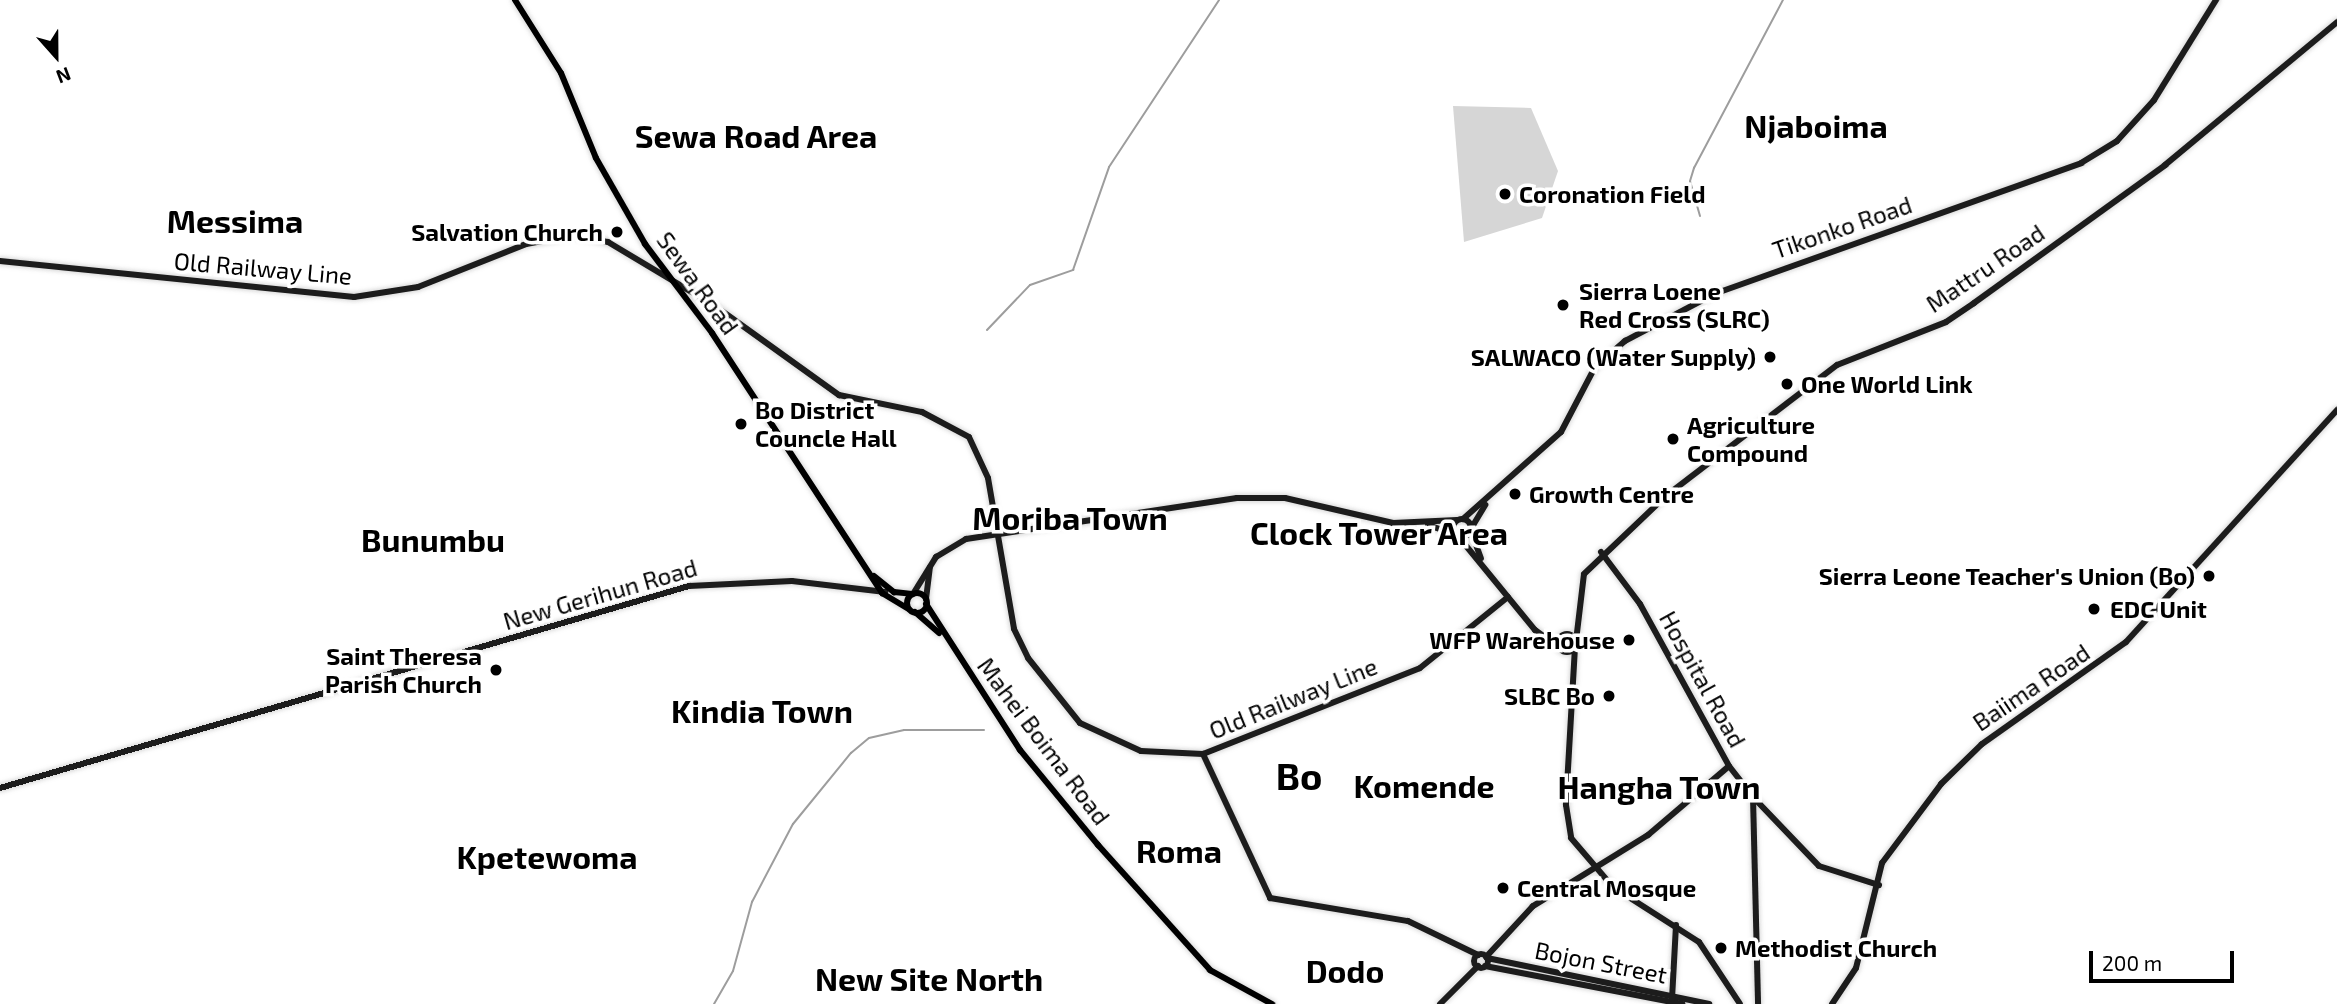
<!DOCTYPE html>
<html>
<head>
<meta charset="utf-8">
<style>
	body { margin:0 }
	#map { position:relative; width:2337px; height:1004px; overflow:hidden; background:#fff; font-family:"Exo 2",sans-serif }
	div>[style] { position:absolute }
	.green>* { inset:0; background:#d6d6d6 }
	.stream>* { height:2px; margin:-1px; padding:0 1px; transform-origin:1px; border-radius:1px; background:#9d9d9d }
	.roads { filter:drop-shadow(0 0 2px #dbdbdb) drop-shadow(0 0 2px #dbdbdb) }
	.secondary>* { height:6px; margin:-3px; padding:0 3px; transform-origin:3px; border-radius:3px; background:#1c1c1c }
	.secondary>.ring { margin:-3px; padding:0; box-sizing:content-box; background:none; border:6px solid #1c1c1c; border-radius:50% }
	.primary>* { height:6px; margin:-3px; padding:0 3px; transform-origin:3px; border-radius:3px; background:#000 }
	.primary>.ring { margin:-3px; padding:0; box-sizing:content-box; background:none; border:6px solid #000; border-radius:50% }
	.dots>* { width:19px; height:19px; translate:-50% -50%; box-sizing:border-box; border:4px solid #fff; border-radius:50% }
	span { translate:-50% -50%; white-space:nowrap; text-align:center; line-height:1.15; -webkit-text-stroke:7px #fff; paint-order:stroke }
	.poi-label { font-size:24px; color:#000; font-weight:700 }
	.left { translate:0 -50%; text-align:left }
	.right { translate:-100% -50%; text-align:right }
	.street-label { font-size:24px; color:#000 }
	.district-label { font-size:32px; color:#000; font-weight:700 }
	.town-label { font-size:38px; color:#000; font-weight:700 }
	.north { position:absolute; left:21px; top:21px; width:70px; height:70px; -webkit-text-stroke:5px #fff; paint-order:stroke; rotate:159deg; font-size:19px; font-weight:700; line-height:28px; text-align:center; color:#000 }
	.north::after { content:''; display:block; margin:auto; width:24px; height:32px; background:#000; clip-path:polygon(50% 0,100% 100%,50% 72%,0 100%) }
	.scale { position:absolute; left:2089px; top:951px; width:145px; height:32px; box-sizing:border-box; border:4px solid #000; border-top:0; padding-left:9px; font-size:21px; line-height:24px; white-space:nowrap; color:#000; -webkit-text-stroke:5px #fff; paint-order:stroke }
</style>
</head>
<body>
<div id="map">
	<div class="green">
		<i style="clip-path:polygon(1453px 106px,1531px 108px,1558px 171px,1542px 218px,1464px 242px)"></i>
	</div>
	<div class="stream">
		<i style="left:1700px;top:216px;width:36px;rotate:-106deg"></i>
		<i style="left:1690px;top:181px;width:14px;rotate:-73deg"></i>
		<i style="left:1694px;top:168px;width:190px;rotate:-62.1deg"></i>
		<i style="left:987px;top:330px;width:62px;rotate:-46.3deg"></i>
		<i style="left:1030px;top:285px;width:46px;rotate:-19.2deg"></i>
		<i style="left:1073px;top:270px;width:109px;rotate:-70.7deg"></i>
		<i style="left:1109px;top:167px;width:200px;rotate:-56.6deg"></i>
		<i style="left:714px;top:1004px;width:38px;rotate:-60deg"></i>
		<i style="left:733px;top:971px;width:72px;rotate:-74.6deg"></i>
		<i style="left:752px;top:902px;width:88px;rotate:-62.3deg"></i>
		<i style="left:793px;top:824px;width:92px;rotate:-50.8deg"></i>
		<i style="left:851px;top:753px;width:23px;rotate:-40deg"></i>
		<i style="left:869px;top:738px;width:36px;rotate:-13deg"></i>
		<i style="left:904px;top:730px;width:80px"></i>
	</div>
	<div class="roads">
		<div class="secondary">
			<i style="left:0;top:261px;width:356px;rotate:5.8deg"></i>
			<i style="left:354px;top:297px;width:65px;rotate:-8.9deg"></i>
			<i style="left:418px;top:287px;width:116px;rotate:-21.7deg"></i>
			<i style="left:526px;top:244px;width:50px;rotate:-10.4deg"></i>
			<i style="left:575px;top:235px;width:34px;rotate:12deg"></i>
			<i style="left:608px;top:242px;width:125px;rotate:30.9deg"></i>
			<i style="left:715px;top:306px;width:153px;rotate:35.7deg"></i>
			<i style="left:839px;top:395px;width:85px;rotate:11.6deg"></i>
			<i style="left:922px;top:412px;width:53px;rotate:28deg"></i>
			<i style="left:969px;top:437px;width:45px;rotate:65.1deg"></i>
			<i style="left:988px;top:478px;width:153px;rotate:80.2deg"></i>
			<i style="left:1014px;top:629px;width:32px;rotate:64deg"></i>
			<i style="left:1028px;top:658px;width:83px;rotate:51.3deg"></i>
			<i style="left:1080px;top:723px;width:67px;rotate:24.7deg"></i>
			<i style="left:1141px;top:751px;width:62px;rotate:2.8deg"></i>
			<i style="left:1203px;top:754px;width:233px;rotate:-21.6deg"></i>
			<i style="left:1420px;top:668px;width:113px;rotate:-38.9deg"></i>
			<i class="ring" style="left:1453px;top:519px;width:12px;height:12px"></i>
			<i style="left:1463px;top:519px;width:131px;rotate:-41.6deg"></i>
			<i style="left:1561px;top:432px;width:73px;rotate:-62.4deg"></i>
			<i style="left:1595px;top:367px;width:40px;rotate:-41deg"></i>
			<i style="left:1625px;top:341px;width:101px;rotate:-27.8deg"></i>
			<i style="left:1714px;top:294px;width:390px;rotate:-19.6deg"></i>
			<i style="left:2081px;top:163px;width:42px;rotate:-31.4deg"></i>
			<i style="left:2117px;top:141px;width:55px;rotate:-47.9deg"></i>
			<i style="left:2154px;top:100px;width:118px;rotate:-58.2deg"></i>
			<i style="left:1428px;top:525px;width:31px;rotate:19deg"></i>
			<i style="left:1472px;top:527px;width:26px;rotate:-59deg"></i>
			<i style="left:1471px;top:531px;width:29px;rotate:70deg"></i>
			<i style="left:1458px;top:536px;width:122px;rotate:50.7deg"></i>
			<i style="left:1535px;top:630px;width:31px;rotate:36deg"></i>
			<i style="left:1601px;top:552px;width:65px;rotate:53.1deg"></i>
			<i style="left:1640px;top:604px;width:185px;rotate:61.2deg"></i>
			<i style="left:1729px;top:766px;width:39px;rotate:52deg"></i>
			<i style="left:1753px;top:797px;width:95px;rotate:46.3deg"></i>
			<i style="left:1819px;top:866px;width:63px;rotate:17.6deg"></i>
			<i style="left:913px;top:594px;width:44px;rotate:-58.1deg"></i>
			<i style="left:936px;top:557px;width:35px;rotate:-31deg"></i>
			<i style="left:966px;top:539px;width:274px;rotate:-8.6deg"></i>
			<i style="left:1237px;top:498px;width:48px"></i>
			<i style="left:1285px;top:498px;width:111px;rotate:13deg"></i>
			<i style="left:1393px;top:523px;width:64px;rotate:-2.7deg"></i>
			<i style="left:926px;top:599px;width:32px;rotate:-83deg"></i>
			<i class="ring" style="left:1558px;top:634px;width:12px;height:12px"></i>
			<i style="left:1576px;top:641px;width:67px;rotate:-83.2deg"></i>
			<i style="left:1584px;top:574px;width:115px;rotate:-43.6deg"></i>
			<i style="left:1667px;top:495px;width:214px;rotate:-37.4deg"></i>
			<i style="left:1837px;top:365px;width:117px;rotate:-21.5deg"></i>
			<i style="left:1946px;top:322px;width:34px;rotate:-34deg"></i>
			<i style="left:1974px;top:303px;width:236px;rotate:-35.8deg"></i>
			<i style="left:2165px;top:165px;width:224px;rotate:-39.7deg"></i>
			<i style="left:1575px;top:647px;width:158px;rotate:93.3deg"></i>
			<i style="left:1566px;top:805px;width:33px;rotate:81deg"></i>
			<i style="left:1571px;top:838px;width:65px;rotate:49.4deg"></i>
			<i style="left:1613px;top:887px;width:102px;rotate:32.6deg"></i>
			<i style="left:1699px;top:942px;width:74px;rotate:56.5deg"></i>
			<i style="left:1203px;top:754px;width:159px;rotate:65deg"></i>
			<i style="left:1270px;top:898px;width:140px;rotate:9.5deg"></i>
			<i style="left:1408px;top:921px;width:78px;rotate:25.9deg"></i>
			<i style="left:0;top:788px;width:718px;rotate:-16.34deg"></i>
			<i style="left:689px;top:586px;width:103px;rotate:-2.8deg"></i>
			<i style="left:792px;top:581px;width:94px;rotate:6.7deg"></i>
			<i style="left:1753px;top:797px;width:207px;rotate:88.6deg"></i>
			<i class="ring" style="left:1474px;top:954px;width:8px;height:8px"></i>
			<i style="left:1486px;top:957px;width:69px;rotate:-47.3deg"></i>
			<i style="left:1533px;top:906px;width:135px;rotate:-31.7deg"></i>
			<i style="left:1648px;top:835px;width:106px;rotate:-40.4deg"></i>
			<i style="left:1487px;top:958px;width:227px;rotate:11.7deg"></i>
			<i style="left:1485px;top:966px;width:201px;rotate:10.9deg"></i>
			<i style="left:1672px;top:999px;width:74px;rotate:-86.9deg"></i>
			<i style="left:1440px;top:1004px;width:54px;rotate:-45deg"></i>
			<i style="left:1832px;top:1004px;width:43px;rotate:-56.3deg"></i>
			<i style="left:1856px;top:968px;width:108px;rotate:-76.1deg"></i>
			<i style="left:1882px;top:863px;width:99px;rotate:-53.2deg"></i>
			<i style="left:1941px;top:784px;width:57px;rotate:-44.3deg"></i>
			<i style="left:1982px;top:744px;width:176px;rotate:-35.3deg"></i>
			<i style="left:2126px;top:642px;width:314px;rotate:-47.7deg"></i>
		</div>
		<div class="primary">
			<i style="left:515px;top:0;width:86px;rotate:57.8deg"></i>
			<i style="left:561px;top:73px;width:92px;rotate:67.6deg"></i>
			<i style="left:596px;top:158px;width:99px;rotate:60.3deg"></i>
			<i style="left:645px;top:244px;width:111px;rotate:53deg"></i>
			<i style="left:712px;top:333px;width:311px;rotate:56.8deg"></i>
			<i style="left:882px;top:593px;width:31px;rotate:31deg"></i>
			<i style="left:874px;top:576px;width:26px;rotate:39deg"></i>
			<i style="left:894px;top:592px;width:18px;rotate:6deg"></i>
			<i class="ring" style="left:907px;top:593px;width:14px;height:14px"></i>
			<i style="left:926px;top:604px;width:174px;rotate:57.2deg"></i>
			<i style="left:1020px;top:750px;width:123px;rotate:50.6deg"></i>
			<i style="left:1098px;top:845px;width:168px;rotate:48.1deg"></i>
			<i style="left:1210px;top:970px;width:71px;rotate:28.7deg"></i>
			<i style="left:915px;top:612px;width:32px;rotate:41deg"></i>
		</div>
	</div>
	<div class="dots">
		<i style="left:1505px;top:194px;background:#000"></i>
		<i style="left:617px;top:232px;background:#000"></i>
		<i style="left:1563px;top:305px;background:#000"></i>
		<i style="left:1770px;top:357px;background:#000"></i>
		<i style="left:1787px;top:384px;background:#000"></i>
		<i style="left:741px;top:424px;background:#000"></i>
		<i style="left:1673px;top:439px;background:#000"></i>
		<i style="left:1515px;top:494px;background:#000"></i>
		<i style="left:2209px;top:576px;background:#000"></i>
		<i style="left:2094px;top:609px;background:#000"></i>
		<i style="left:1629px;top:640px;background:#000"></i>
		<i style="left:496px;top:670px;background:#000"></i>
		<i style="left:1609px;top:696px;background:#000"></i>
		<i style="left:1503px;top:888px;background:#000"></i>
		<i style="left:1721px;top:948px;background:#000"></i>
	</div>
	<div class="poi-label">
		<span class="left" style="left:1519px;top:194px">Coronation Field</span>
		<span class="right" style="left:603px;top:232px">Salvation Church</span>
		<span class="left" style="left:1579px;top:305px">Sierra Loene<br>Red Cross (SLRC)</span>
		<span class="right" style="left:1756px;top:357px">SALWACO (Water Supply)</span>
		<span class="left" style="left:1801px;top:384px">One World Link</span>
		<span class="left" style="left:755px;top:424px">Bo District<br>Councle Hall</span>
		<span class="left" style="left:1687px;top:439px">Agriculture<br>Compound</span>
		<span class="left" style="left:1529px;top:494px">Growth Centre</span>
		<span class="right" style="left:2195px;top:576px">Sierra Leone Teacher's Union (Bo)</span>
		<span class="left" style="left:2110px;top:609px">EDC Unit</span>
		<span class="right" style="left:1615px;top:640px">WFP Warehouse</span>
		<span class="right" style="left:482px;top:670px">Saint Theresa<br>Parish Church</span>
		<span class="right" style="left:1595px;top:696px">SLBC Bo</span>
		<span class="left" style="left:1517px;top:888px">Central Mosque</span>
		<span class="left" style="left:1735px;top:948px">Methodist Church</span>
	</div>
	<div class="street-label">
		<span style="left:1842px;top:227px;rotate:-19deg">Tikonko Road</span>
		<span style="left:263px;top:268px;rotate:5deg">Old Railway Line</span>
		<span style="left:1985px;top:268px;rotate:-34deg">Mattru Road</span>
		<span style="left:698px;top:283px;rotate:54deg">Sewa Road</span>
		<span style="left:600px;top:594px;rotate:-16deg">New Gerihun Road</span>
		<span style="left:1703px;top:679px;rotate:61deg">Hospital Road</span>
		<span style="left:2031px;top:687px;rotate:-34deg">Baiima Road</span>
		<span style="left:1293px;top:698px;rotate:-22deg">Old Railway Line</span>
		<span style="left:1044px;top:741px;rotate:53deg">Mahei Boima Road</span>
		<span style="left:1601px;top:962px;rotate:11deg">Bojon Street</span>
	</div>
	<div class="district-label">
		<span style="left:1816px;top:125px">Njaboima</span>
		<span style="left:756px;top:135px">Sewa Road Area</span>
		<span style="left:235px;top:220px">Messima</span>
		<span style="left:1070px;top:517px">Moriba Town</span>
		<span style="left:1379px;top:532px">Clock Tower Area</span>
		<span style="left:433px;top:539px">Bunumbu</span>
		<span style="left:762px;top:710px">Kindia Town</span>
		<span style="left:1424px;top:785px">Komende</span>
		<span style="left:1659px;top:786px">Hangha Town</span>
		<span style="left:1179px;top:850px">Roma</span>
		<span style="left:547px;top:856px">Kpetewoma</span>
		<span style="left:1345px;top:970px">Dodo</span>
		<span style="left:929px;top:978px">New Site North</span>
	</div>
	<div class="town-label">
		<span style="left:1299px;top:776px">Bo</span>
	</div>
	<div class="north">N</div>
	<div class="scale">200 m</div>
</div>
</body>
</html>
